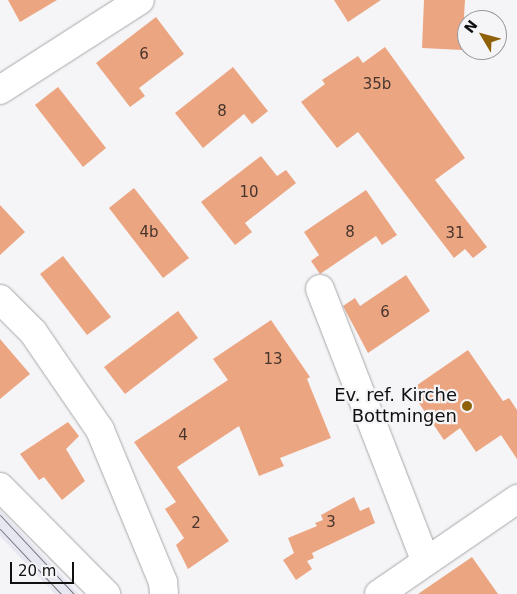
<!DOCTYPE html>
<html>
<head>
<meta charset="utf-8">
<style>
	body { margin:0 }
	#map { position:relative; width:517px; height:594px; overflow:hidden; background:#f5f5f8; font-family:"DejaVu Sans",sans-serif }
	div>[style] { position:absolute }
	.built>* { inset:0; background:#e6e7f0 }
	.building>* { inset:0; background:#eba581 }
	.roads { filter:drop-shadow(0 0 1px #a8a8aa) drop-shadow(0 0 1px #a8a8aa) }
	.minor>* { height:28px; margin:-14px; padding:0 14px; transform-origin:14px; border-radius:14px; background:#fff }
	.major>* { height:28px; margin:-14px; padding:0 14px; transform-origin:14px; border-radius:14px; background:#fff }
	.tram>* { height:1px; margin:-0.5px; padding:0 0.5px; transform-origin:0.5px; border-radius:0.5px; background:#757577 }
	.dots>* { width:14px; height:14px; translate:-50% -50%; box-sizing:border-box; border:2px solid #f5f5f8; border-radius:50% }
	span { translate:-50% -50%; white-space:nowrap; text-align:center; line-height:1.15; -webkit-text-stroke:4.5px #f5f5f8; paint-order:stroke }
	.number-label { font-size:15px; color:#47352d }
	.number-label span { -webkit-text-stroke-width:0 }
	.poi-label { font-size:18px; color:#101011 }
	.right { translate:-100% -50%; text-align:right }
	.north { position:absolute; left:457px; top:10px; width:50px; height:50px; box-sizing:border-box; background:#f5f5f8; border:1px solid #99999c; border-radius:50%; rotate:307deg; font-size:14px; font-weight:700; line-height:20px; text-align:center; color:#101011 }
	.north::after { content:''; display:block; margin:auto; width:18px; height:22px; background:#8f620a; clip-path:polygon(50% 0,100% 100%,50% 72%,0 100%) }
	.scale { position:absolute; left:10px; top:562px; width:64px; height:22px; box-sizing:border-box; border:2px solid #101011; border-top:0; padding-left:6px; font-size:15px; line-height:18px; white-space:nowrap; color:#101011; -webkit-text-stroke:4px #f5f5f8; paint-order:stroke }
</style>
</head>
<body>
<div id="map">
	<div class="built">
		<i style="clip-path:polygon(0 510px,70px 584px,79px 594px,55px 594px,0 536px)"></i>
	</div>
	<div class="building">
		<i style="clip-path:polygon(8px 0,57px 0,20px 22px)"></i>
		<i style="clip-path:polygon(334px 0,381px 0,348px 22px)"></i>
		<i style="clip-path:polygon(424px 0,465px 0,462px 50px,422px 48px)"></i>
		<i style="clip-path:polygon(156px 17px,184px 54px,139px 88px,145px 96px,130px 107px,96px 63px)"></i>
		<i style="clip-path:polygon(385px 47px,465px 158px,435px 180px,487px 247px,473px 258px,465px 249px,454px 258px,358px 132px,337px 148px,301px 102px,325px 84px,322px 80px,358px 56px,363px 63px)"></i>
		<i style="clip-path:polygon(233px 67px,268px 111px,252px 124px,244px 114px,203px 148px,175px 113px)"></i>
		<i style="clip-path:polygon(58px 87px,106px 148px,83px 167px,35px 105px)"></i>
		<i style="clip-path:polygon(261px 156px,277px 176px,286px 170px,296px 183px,245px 223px,252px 232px,235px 245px,201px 202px)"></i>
		<i style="clip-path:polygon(134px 188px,189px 258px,163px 278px,109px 208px)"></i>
		<i style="clip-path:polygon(366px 190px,397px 235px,382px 245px,376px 236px,320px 274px,311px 261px,319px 255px,304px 232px)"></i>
		<i style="clip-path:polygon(0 205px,25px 232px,0 255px)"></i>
		<i style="clip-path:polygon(63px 256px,111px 317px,87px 335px,40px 274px)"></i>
		<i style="clip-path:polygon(406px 275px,430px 311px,368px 353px,343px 306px,355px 298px,360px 306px)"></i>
		<i style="clip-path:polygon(178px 311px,198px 338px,125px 394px,104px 367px)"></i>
		<i style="clip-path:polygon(271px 320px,310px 377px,307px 379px,331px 438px,280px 458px,284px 466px,259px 476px,239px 426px,177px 467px,229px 541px,188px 569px,176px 545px,184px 538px,165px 509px,176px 502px,134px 442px,228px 380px,213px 359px)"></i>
		<i style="clip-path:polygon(0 339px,30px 374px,0 399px)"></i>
		<i style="clip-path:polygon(468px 350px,503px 401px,509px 398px,517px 410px,517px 459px,501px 435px,476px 452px,460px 428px,444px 440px,410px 390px)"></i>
		<i style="clip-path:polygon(68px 422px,79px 436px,66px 449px,85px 481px,62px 500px,44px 477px,39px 480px,20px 454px)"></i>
		<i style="clip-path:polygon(354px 497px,360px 511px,369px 507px,375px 523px,312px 553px,314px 558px,307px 561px,312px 569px,296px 580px,283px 560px,294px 553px,288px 538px,317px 526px,315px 523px,323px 520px,321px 515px)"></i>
		<i style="clip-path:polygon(472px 557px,498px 594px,418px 594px)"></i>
	</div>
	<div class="roads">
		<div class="minor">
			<i style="left:0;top:90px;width:166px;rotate:-32.7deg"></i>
			<i style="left:320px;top:289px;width:291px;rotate:68.8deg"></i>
			<i style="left:0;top:299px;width:47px;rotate:45deg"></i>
			<i style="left:33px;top:332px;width:119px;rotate:55.6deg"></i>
			<i style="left:100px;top:430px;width:165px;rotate:67.5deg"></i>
			<i style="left:163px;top:582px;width:12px;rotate:85deg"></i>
			<i style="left:379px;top:594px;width:168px;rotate:-34.5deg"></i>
		</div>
		<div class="major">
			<i style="left:0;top:487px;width:151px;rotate:45.3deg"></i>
		</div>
	</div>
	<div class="tram">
		<i style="left:0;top:515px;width:108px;rotate:46.9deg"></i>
		<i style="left:0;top:529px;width:89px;rotate:46.8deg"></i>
	</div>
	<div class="dots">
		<i style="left:467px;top:406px;background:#8f620a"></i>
	</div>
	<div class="number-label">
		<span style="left:144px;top:55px">6</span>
		<span style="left:377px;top:85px">35b</span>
		<span style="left:222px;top:112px">8</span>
		<span style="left:249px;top:193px">10</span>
		<span style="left:149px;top:233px">4b</span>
		<span style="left:350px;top:233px">8</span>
		<span style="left:455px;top:234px">31</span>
		<span style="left:385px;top:313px">6</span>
		<span style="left:273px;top:360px">13</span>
		<span style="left:183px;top:436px">4</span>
		<span style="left:331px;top:523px">3</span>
		<span style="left:196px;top:524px">2</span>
	</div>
	<div class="poi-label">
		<span class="right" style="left:457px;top:406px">Ev. ref. Kirche<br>Bottmingen</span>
	</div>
	<div class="north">N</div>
	<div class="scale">20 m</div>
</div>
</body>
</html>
